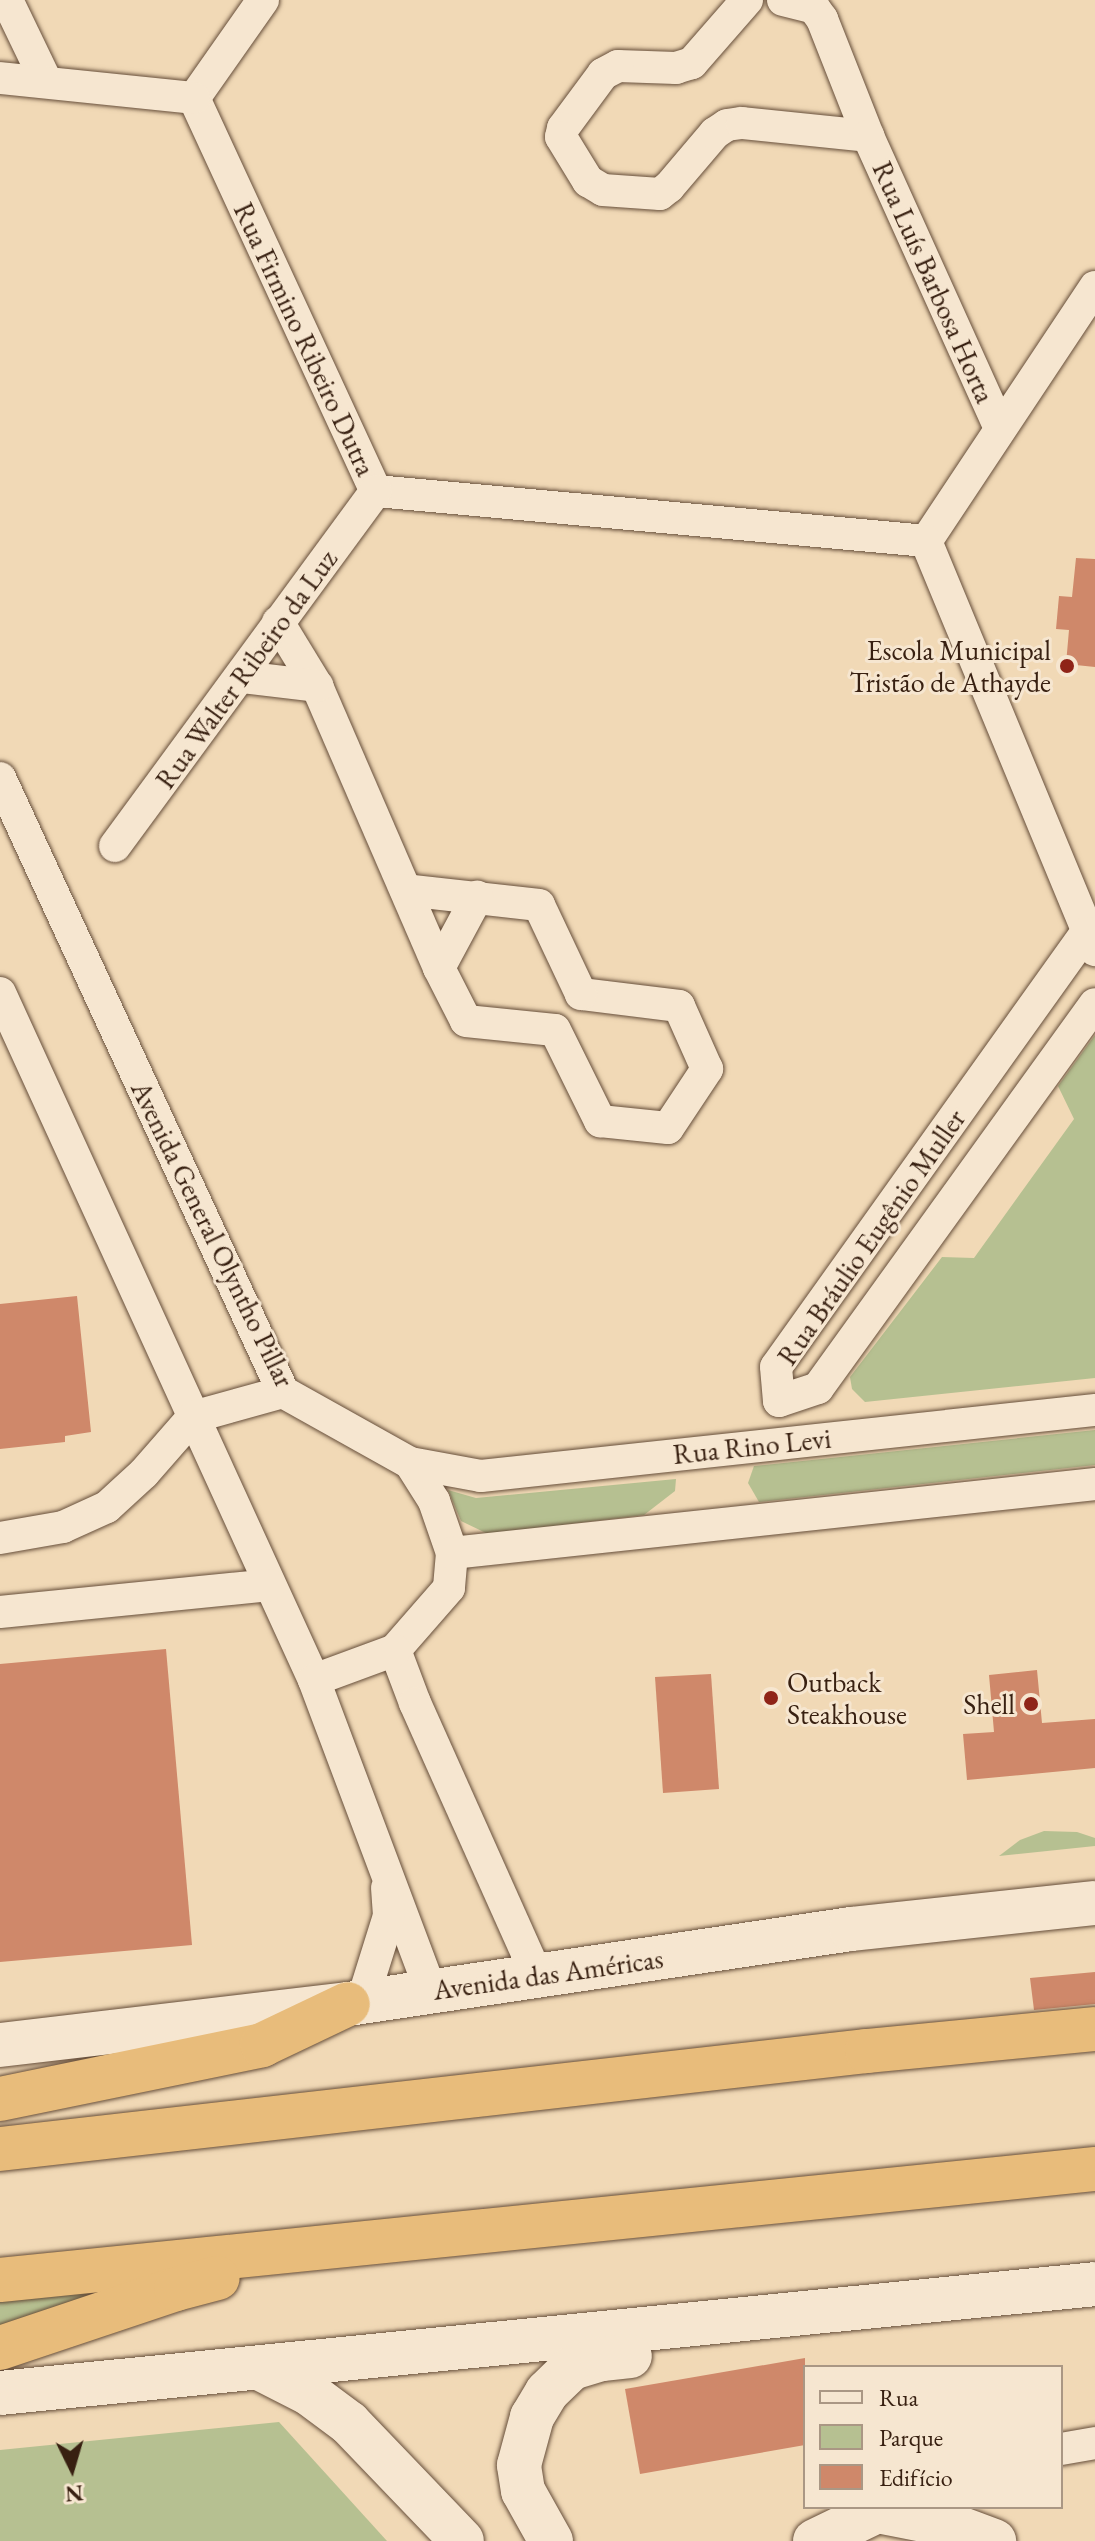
<!DOCTYPE html>
<html>
<head>
<meta charset="utf-8">
<style>
	body { margin:0 }
	#map { position:relative; width:1095px; height:2541px; overflow:hidden; background:#f1d9b6; font-family:"EB Garamond",serif }
	div>[style] { position:absolute }
	.green>* { inset:0; background:#b6c091 }
	.building>* { inset:0; background:#cf886a }
	.roads { filter:drop-shadow(0 0 2px #664e3a) drop-shadow(0 0 2px #664e3a) }
	.street>* { height:32px; margin:-16px; padding:0 16px; transform-origin:16px; border-radius:16px; background:#f6e6d0 }
	.secondary>* { height:44px; margin:-22px; padding:0 22px; transform-origin:22px; border-radius:22px; background:#f6e6d0 }
	.highway>* { height:44px; margin:-22px; padding:0 22px; transform-origin:22px; border-radius:22px; background:#e8bc7b }
	.dots>* { width:22px; height:22px; translate:-50% -50%; box-sizing:border-box; border:4px solid #f6e6d0; border-radius:50% }
	span { translate:-50% -50%; white-space:nowrap; text-align:center; line-height:1.15; -webkit-text-stroke:6px #f6e6d0; paint-order:stroke }
	.street-label { font-size:28px; color:#382011 }
	.poi-label { font-size:28px; color:#382011 }
	.right { translate:-100% -50%; text-align:right }
	.left { translate:0 -50%; text-align:left }
	.legend { position:absolute; left:803px; top:2365px; width:260px; height:144px; box-sizing:border-box; background:#f6e6d0; border:2px solid #aa9784; margin:0; padding:10px 14px; list-style:none; font-size:24px; color:#382011 }
	.legend li { display:flex; align-items:center; gap:16px; height:40px }
	.legend b { width:40px; border:2px solid #aa9784 }
	.north { position:absolute; left:32px; top:2429px; width:80px; height:80px; -webkit-text-stroke:6px #f6e6d0; paint-order:stroke; rotate:175deg; font-size:22px; font-weight:700; line-height:32px; text-align:center; color:#382011 }
	.north::after { content:''; display:block; margin:auto; width:28px; height:36px; background:#382011; clip-path:polygon(50% 0,100% 100%,50% 72%,0 100%) }
</style>
</head>
<body>
<div id="map">
	<div class="green">
		<i style="clip-path:polygon(1095px 1035px,1095px 1378px,865px 1402px,852px 1389px,850px 1377px,942px 1257px,974px 1258px,1074px 1119px,1058px 1086px)"></i>
		<i style="clip-path:polygon(1095px 1430px,1095px 1465px,759px 1502px,748px 1483px,754px 1466px)"></i>
		<i style="clip-path:polygon(676px 1479px,675px 1491px,644px 1515px,488px 1534px,461px 1521px,448px 1490px,476px 1498px)"></i>
		<i style="clip-path:polygon(1044px 1831px,1077px 1832px,1095px 1838px,1095px 1846px,999px 1856px,1020px 1840px)"></i>
		<i style="clip-path:polygon(118px 2289px,0 2332px,0 2299px)"></i>
		<i style="clip-path:polygon(279px 2422px,387px 2541px,0 2541px,0 2450px)"></i>
	</div>
	<div class="building">
		<i style="clip-path:polygon(1076px 558px,1095px 559px,1095px 667px,1066px 664px,1069px 630px,1056px 629px,1059px 596px,1072px 597px)"></i>
		<i style="clip-path:polygon(77px 1296px,91px 1432px,65px 1436px,65px 1442px,0 1449px,0 1304px)"></i>
		<i style="clip-path:polygon(166px 1649px,192px 1945px,0 1962px,0 1664px)"></i>
		<i style="clip-path:polygon(1037px 1670px,1042px 1723px,1095px 1719px,1095px 1768px,967px 1780px,963px 1734px,994px 1732px,989px 1675px)"></i>
		<i style="clip-path:polygon(711px 1674px,719px 1789px,663px 1793px,655px 1677px)"></i>
		<i style="clip-path:polygon(1095px 1972px,1095px 2004px,1034px 2010px,1030px 1978px)"></i>
		<i style="clip-path:polygon(805px 2358px,805px 2445px,640px 2474px,625px 2389px)"></i>
	</div>
	<div class="roads">
		<div class="street">
			<i style="left:7px;top:0;width:90px;rotate:64.3deg"></i>
			<i style="left:263px;top:0;width:120px;rotate:125.1deg"></i>
			<i style="left:194px;top:98px;width:433px;rotate:65.2deg"></i>
			<i style="left:376px;top:491px;width:552px;rotate:5.19deg"></i>
			<i style="left:747px;top:0;width:84px;rotate:131.1deg"></i>
			<i style="left:692px;top:63px;width:17px;rotate:163deg"></i>
			<i style="left:676px;top:68px;width:58px;rotate:-178deg"></i>
			<i style="left:618px;top:66px;width:17px;rotate:152deg"></i>
			<i style="left:603px;top:74px;width:67px;rotate:126.5deg"></i>
			<i style="left:563px;top:128px;width:9px;rotate:103deg"></i>
			<i style="left:561px;top:137px;width:52px;rotate:58.5deg"></i>
			<i style="left:588px;top:181px;width:17px;rotate:31deg"></i>
			<i style="left:603px;top:190px;width:57px;rotate:4deg"></i>
			<i style="left:660px;top:194px;width:11px;rotate:-38deg"></i>
			<i style="left:669px;top:187px;width:71px;rotate:-49.6deg"></i>
			<i style="left:715px;top:133px;width:14px;rotate:-34deg"></i>
			<i style="left:727px;top:125px;width:15px;rotate:-8deg"></i>
			<i style="left:742px;top:123px;width:127px;rotate:5.9deg"></i>
			<i style="left:783px;top:0;width:32px;rotate:14deg"></i>
			<i style="left:814px;top:8px;width:14px;rotate:54deg"></i>
			<i style="left:822px;top:19px;width:126px;rotate:68.5deg"></i>
			<i style="left:868px;top:136px;width:321px;rotate:65.7deg"></i>
			<i style="left:0;top:78px;width:195px;rotate:5.9deg"></i>
			<i style="left:1095px;top:287px;width:305px;rotate:123.6deg"></i>
			<i style="left:926px;top:541px;width:443px;rotate:67.5deg"></i>
			<i style="left:278px;top:622px;width:75px;rotate:58.6deg"></i>
			<i style="left:317px;top:686px;width:307px;rotate:66.6deg"></i>
			<i style="left:439px;top:968px;width:59px;rotate:63deg"></i>
			<i style="left:466px;top:1021px;width:89px;rotate:5.8deg"></i>
			<i style="left:555px;top:1030px;width:102px;rotate:63.7deg"></i>
			<i style="left:600px;top:1121px;width:68px;rotate:5.9deg"></i>
			<i style="left:668px;top:1128px;width:71px;rotate:-56.5deg"></i>
			<i style="left:707px;top:1069px;width:69px;rotate:-114deg"></i>
			<i style="left:679px;top:1006px;width:99px;rotate:-173deg"></i>
			<i style="left:581px;top:994px;width:98px;rotate:-115.3deg"></i>
			<i style="left:539px;top:905px;width:134px;rotate:-173.6deg"></i>
			<i style="left:242px;top:677px;width:76px;rotate:6.8deg"></i>
			<i style="left:0;top:778px;width:676px;rotate:65.25deg"></i>
			<i style="left:283px;top:1392px;width:145px;rotate:29.2deg"></i>
			<i style="left:410px;top:1463px;width:45px;rotate:57.7deg"></i>
			<i style="left:434px;top:1501px;width:55px;rotate:70.9deg"></i>
			<i style="left:452px;top:1553px;width:35px;rotate:95deg"></i>
			<i style="left:449px;top:1588px;width:82px;rotate:131.1deg"></i>
			<i style="left:395px;top:1650px;width:57px;rotate:69.3deg"></i>
			<i style="left:415px;top:1703px;width:297px;rotate:65.9deg"></i>
			<i style="left:115px;top:846px;width:441px;rotate:-53.7deg"></i>
			<i style="left:1095px;top:934px;width:9px;rotate:-174deg"></i>
			<i style="left:1086px;top:933px;width:533px;rotate:125.54deg"></i>
			<i style="left:776px;top:1367px;width:34px;rotate:85deg"></i>
			<i style="left:779px;top:1401px;width:41px;rotate:-18.4deg"></i>
			<i style="left:818px;top:1388px;width:473px;rotate:-54.2deg"></i>
			<i style="left:439px;top:968px;width:81px;rotate:-61.8deg"></i>
			<i style="left:0;top:993px;width:755px;rotate:65.44deg"></i>
			<i style="left:314px;top:1680px;width:332px;rotate:69.4deg"></i>
			<i style="left:193px;top:1417px;width:93px;rotate:-15.5deg"></i>
			<i style="left:410px;top:1463px;width:72px;rotate:10.4deg"></i>
			<i style="left:481px;top:1476px;width:618px;rotate:-6.14deg"></i>
			<i style="left:0;top:1538px;width:64px;rotate:-9.9deg"></i>
			<i style="left:63px;top:1527px;width:48px;rotate:-24.4deg"></i>
			<i style="left:107px;top:1507px;width:50px;rotate:-42.6deg"></i>
			<i style="left:144px;top:1473px;width:74px;rotate:-48.8deg"></i>
			<i style="left:452px;top:1553px;width:647px;rotate:-6.12deg"></i>
			<i style="left:0;top:1612px;width:271px;rotate:-5.7deg"></i>
			<i style="left:314px;top:1680px;width:86px;rotate:-20.3deg"></i>
			<i style="left:362px;top:2002px;width:90px;rotate:-72.6deg"></i>
			<i style="left:389px;top:1916px;width:28px;rotate:-94deg"></i>
			<i style="left:1061px;top:2449px;width:35px;rotate:-10deg"></i>
		</div>
		<div class="secondary">
			<i style="left:0;top:2045px;width:350px;rotate:-6.7deg"></i>
			<i style="left:348px;top:2004px;width:509px;rotate:-8.48deg"></i>
			<i style="left:851px;top:1929px;width:245px;rotate:-6.1deg"></i>
			<i style="left:261px;top:2369px;width:55px;rotate:27deg"></i>
			<i style="left:310px;top:2394px;width:49px;rotate:36.6deg"></i>
			<i style="left:349px;top:2423px;width:163px;rotate:46.2deg"></i>
			<i style="left:0;top:2393px;width:1100px;rotate:-5.68deg"></i>
			<i style="left:551px;top:2541px;width:57px;rotate:-119.2deg"></i>
			<i style="left:523px;top:2491px;width:26px;rotate:-99deg"></i>
			<i style="left:519px;top:2465px;width:50px;rotate:-74.8deg"></i>
			<i style="left:532px;top:2417px;width:29px;rotate:-59deg"></i>
			<i style="left:547px;top:2392px;width:35px;rotate:-44deg"></i>
			<i style="left:572px;top:2368px;width:31px;rotate:-17deg"></i>
			<i style="left:602px;top:2359px;width:28px;rotate:-6deg"></i>
			<i style="left:815px;top:2541px;width:69px;rotate:-25.8deg"></i>
			<i style="left:877px;top:2511px;width:78px;rotate:11deg"></i>
			<i style="left:954px;top:2526px;width:43px;rotate:20.6deg"></i>
		</div>
		<div class="highway">
			<i style="left:0;top:2099px;width:268px;rotate:-11.6deg"></i>
			<i style="left:262px;top:2045px;width:95px;rotate:-25.5deg"></i>
			<i style="left:0;top:2149px;width:873px;rotate:-6.45deg"></i>
			<i style="left:867px;top:2051px;width:229px;rotate:-5.5deg"></i>
			<i style="left:0;top:2280px;width:1101px;rotate:-5.79deg"></i>
			<i style="left:0;top:2348px;width:186px;rotate:-18.5deg"></i>
			<i style="left:176px;top:2289px;width:43px;rotate:-14.7deg"></i>
		</div>
	</div>
	<div class="dots">
		<i style="left:1067px;top:666px;background:#8f2418"></i>
		<i style="left:771px;top:1698px;background:#8f2418"></i>
		<i style="left:1031px;top:1704px;background:#8f2418"></i>
	</div>
	<div class="street-label">
		<span style="left:934px;top:282px;rotate:66deg">Rua Luís Barbosa Horta</span>
		<span style="left:305px;top:339px;rotate:65deg">Rua Firmino Ribeiro Dutra</span>
		<span style="left:246px;top:669px;rotate:-54deg">Rua Walter Ribeiro da Luz</span>
		<span style="left:213px;top:1234px;rotate:64deg">Avenida General Olyntho Pillar</span>
		<span style="left:871px;top:1237px;rotate:-55deg">Rua Bráulio Eugênio Muller</span>
		<span style="left:752px;top:1446px;rotate:-6deg">Rua Rino Levi</span>
		<span style="left:548px;top:1974px;rotate:-8deg">Avenida das Américas</span>
	</div>
	<div class="poi-label">
		<span class="right" style="left:1051px;top:666px">Escola Municipal<br>Tristão de Athayde</span>
		<span class="left" style="left:787px;top:1698px">Outback<br>Steakhouse</span>
		<span class="right" style="left:1015px;top:1704px">Shell</span>
	</div>
	<ul class="legend">
	<li><b style="height:10px;background:#f6e6d0"></b>Rua</li>
	<li><b style="height:22px;background:#b6c091"></b>Parque</li>
	<li><b style="height:22px;background:#cf886a"></b>Edifício</li>
	</ul>
	<div class="north">N</div>
</div>
</body>
</html>
